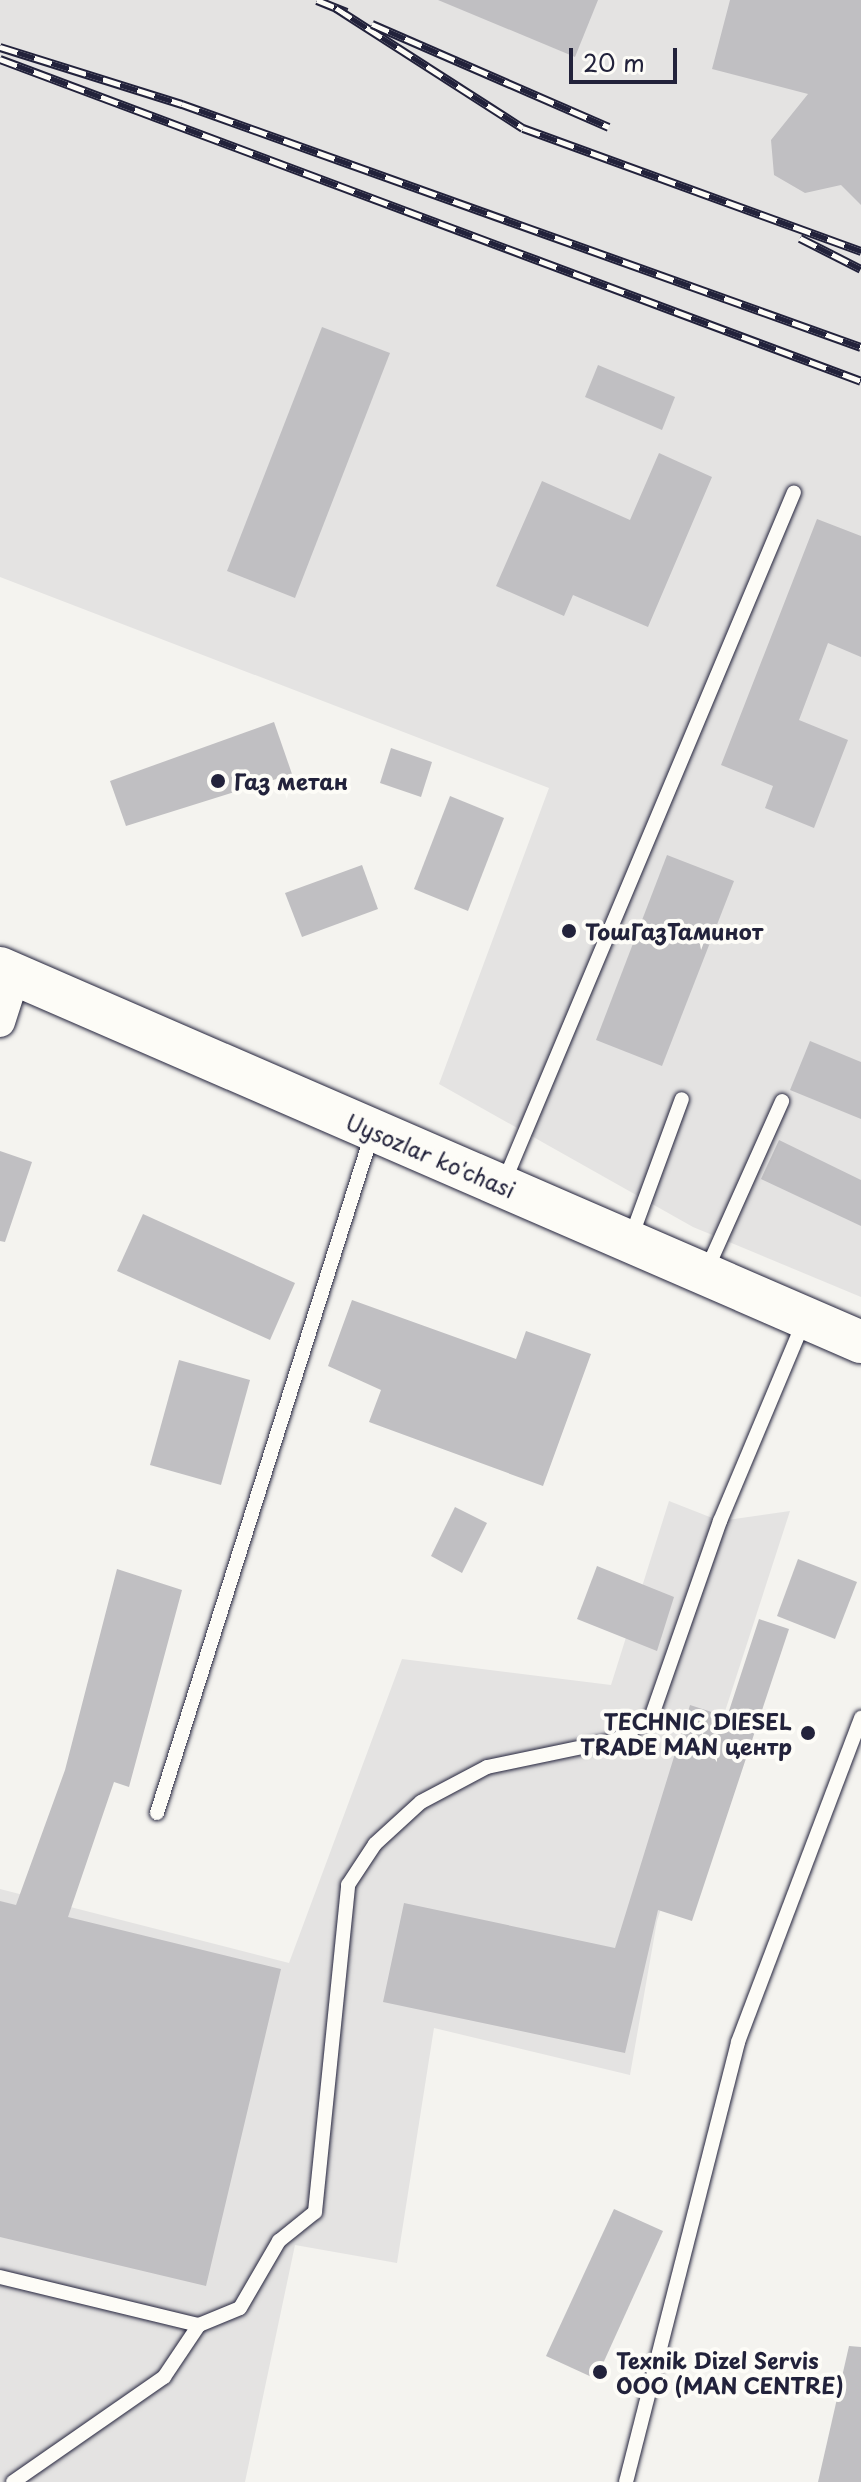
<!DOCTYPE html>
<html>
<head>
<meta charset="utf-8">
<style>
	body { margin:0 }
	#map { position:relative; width:861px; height:2482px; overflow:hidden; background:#f4f3ef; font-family:"Playpen Sans",sans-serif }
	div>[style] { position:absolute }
	.built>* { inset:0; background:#e4e3e2 }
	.building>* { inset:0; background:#c0bfc2 }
	.roads { filter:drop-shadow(0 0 2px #22223b) drop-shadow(0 0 2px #22223b) }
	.service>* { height:14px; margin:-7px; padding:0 7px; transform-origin:7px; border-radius:7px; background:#fdfcf7 }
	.minor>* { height:30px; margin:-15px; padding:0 15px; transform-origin:15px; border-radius:15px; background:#fdfcf7 }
	.secondary>* { height:42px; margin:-21px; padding:0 21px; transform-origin:21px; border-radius:21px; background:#fdfcf7 }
	.rail>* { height:9px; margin-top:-4.5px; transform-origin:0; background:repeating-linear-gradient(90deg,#fdfcf7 0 18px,#22223b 0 36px); box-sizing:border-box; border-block:2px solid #22223b }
	.dots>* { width:22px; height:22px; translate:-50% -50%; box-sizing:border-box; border:4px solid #fdfcf7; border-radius:50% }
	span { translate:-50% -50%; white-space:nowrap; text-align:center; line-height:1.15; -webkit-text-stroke:8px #fdfcf7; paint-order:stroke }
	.poi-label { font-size:22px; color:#22223b; font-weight:700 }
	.left { translate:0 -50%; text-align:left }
	.right { translate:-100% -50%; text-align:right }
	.street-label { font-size:22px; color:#22223b }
	.scale { position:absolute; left:569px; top:48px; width:108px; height:36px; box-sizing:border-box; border:4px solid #22223b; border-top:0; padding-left:10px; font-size:24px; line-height:28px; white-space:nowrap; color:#22223b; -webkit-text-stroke:6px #fdfcf7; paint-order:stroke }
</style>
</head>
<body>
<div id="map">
	<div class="built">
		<i style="clip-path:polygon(0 0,861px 0,861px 1297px,693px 1227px,439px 1084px,549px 788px,0 577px)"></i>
		<i style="clip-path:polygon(669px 1501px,720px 1521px,790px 1511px,657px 1921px,630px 2075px,434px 2028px,397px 2263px,295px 2245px,245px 2482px,0 2482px,0 1889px,289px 1963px,402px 1659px,611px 1685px)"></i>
	</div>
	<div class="building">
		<i style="clip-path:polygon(438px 0,598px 0,575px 57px)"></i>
		<i style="clip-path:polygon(730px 0,861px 0,861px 205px,841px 185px,805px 193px,774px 175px,771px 140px,808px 94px,712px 69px)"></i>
		<i style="clip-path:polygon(322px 327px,390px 353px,295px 598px,227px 571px)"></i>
		<i style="clip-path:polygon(598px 365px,675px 397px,662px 430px,585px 397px)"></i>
		<i style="clip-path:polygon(659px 453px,712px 477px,648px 627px,573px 595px,564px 616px,496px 586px,542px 481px,630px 520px)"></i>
		<i style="clip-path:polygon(817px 519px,861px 536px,861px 657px,828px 643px,799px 720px,848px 740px,814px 828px,765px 808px,773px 786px,721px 765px)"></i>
		<i style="clip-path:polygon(274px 722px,292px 774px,126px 826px,110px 781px)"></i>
		<i style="clip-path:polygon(391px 748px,432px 762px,421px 797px,380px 783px)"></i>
		<i style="clip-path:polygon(450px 796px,504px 818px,468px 911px,414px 889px)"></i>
		<i style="clip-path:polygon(667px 855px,734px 881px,662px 1066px,596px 1040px)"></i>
		<i style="clip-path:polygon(362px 865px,378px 909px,302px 937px,285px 893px)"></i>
		<i style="clip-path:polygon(810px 1041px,861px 1062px,861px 1119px,790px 1090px)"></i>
		<i style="clip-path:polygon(779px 1140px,861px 1180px,861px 1226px,761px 1179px)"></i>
		<i style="clip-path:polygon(0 1151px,32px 1162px,5px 1242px,0 1241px)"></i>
		<i style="clip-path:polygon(143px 1214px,295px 1283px,270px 1340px,117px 1271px)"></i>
		<i style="clip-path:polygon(352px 1300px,516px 1359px,526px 1331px,591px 1354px,543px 1486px,369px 1422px,381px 1390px,328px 1366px)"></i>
		<i style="clip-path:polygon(179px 1360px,250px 1380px,221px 1485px,150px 1465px)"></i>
		<i style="clip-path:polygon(455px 1507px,487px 1523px,462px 1573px,431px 1556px)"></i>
		<i style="clip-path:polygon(798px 1559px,857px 1582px,835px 1639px,777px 1616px)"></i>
		<i style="clip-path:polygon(597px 1566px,674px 1597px,657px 1651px,577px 1619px)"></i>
		<i style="clip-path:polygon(117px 1569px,182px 1590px,129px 1787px,114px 1782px,68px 1917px,281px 1969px,206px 2286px,0 2237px,0 1901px,16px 1905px,65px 1770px)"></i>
		<i style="clip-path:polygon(759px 1619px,789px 1629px,692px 1921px,658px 1910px,625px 2053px,383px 2002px,404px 1903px,615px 1948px,690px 1705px,727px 1717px)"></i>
		<i style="clip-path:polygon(614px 2209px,663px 2231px,596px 2379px,546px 2356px)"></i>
		<i style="clip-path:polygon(849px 2346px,861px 2347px,861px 2482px,818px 2482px)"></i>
	</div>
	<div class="roads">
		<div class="service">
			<i style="left:504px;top:1182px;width:748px;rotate:-67.2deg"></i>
			<i style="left:630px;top:1240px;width:150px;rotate:-69.8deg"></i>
			<i style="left:707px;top:1269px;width:184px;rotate:-65.9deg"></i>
			<i style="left:157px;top:1813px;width:712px;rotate:-72.43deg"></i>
			<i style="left:0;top:2277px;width:205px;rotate:13.6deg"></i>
			<i style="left:199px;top:2325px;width:44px;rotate:-22.5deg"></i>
			<i style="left:240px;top:2308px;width:78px;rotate:-59.8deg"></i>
			<i style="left:279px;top:2241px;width:46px;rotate:-38.9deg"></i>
			<i style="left:315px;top:2212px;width:329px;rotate:-84.2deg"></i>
			<i style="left:348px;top:1885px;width:49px;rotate:-56.6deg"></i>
			<i style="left:375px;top:1844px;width:62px;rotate:-42.4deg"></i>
			<i style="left:421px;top:1802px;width:75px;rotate:-27.9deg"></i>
			<i style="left:487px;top:1767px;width:132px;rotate:-11.8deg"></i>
			<i style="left:616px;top:1740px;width:41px;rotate:-32.2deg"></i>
			<i style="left:651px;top:1718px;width:209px;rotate:-70.7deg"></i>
			<i style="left:720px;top:1521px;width:217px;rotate:-67.2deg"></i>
			<i style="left:13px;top:2482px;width:184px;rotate:-34.8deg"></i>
			<i style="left:164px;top:2377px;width:63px;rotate:-56.1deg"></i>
			<i style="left:626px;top:2482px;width:454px;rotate:-75.7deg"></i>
			<i style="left:738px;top:2042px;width:347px;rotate:-69.2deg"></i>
		</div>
		<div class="minor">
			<i style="left:0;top:1022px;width:49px;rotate:-72.3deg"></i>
		</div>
		<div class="secondary">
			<i style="left:0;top:968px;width:939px;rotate:23.48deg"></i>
		</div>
	</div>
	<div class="rail">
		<i style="left:317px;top:0;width:32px;rotate:22deg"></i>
		<i style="left:336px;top:8px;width:222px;rotate:32.7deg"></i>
		<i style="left:523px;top:128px;width:360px;rotate:20deg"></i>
		<i style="left:372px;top:24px;width:258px;rotate:23.5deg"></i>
		<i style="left:0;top:47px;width:191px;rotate:17.4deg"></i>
		<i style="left:182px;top:104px;width:721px;rotate:19.69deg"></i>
		<i style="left:0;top:59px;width:919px;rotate:20.5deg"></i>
		<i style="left:800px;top:238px;width:68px;rotate:26.9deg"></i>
	</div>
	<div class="dots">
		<i style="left:218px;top:781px;background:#22223b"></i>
		<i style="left:569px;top:931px;background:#22223b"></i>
		<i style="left:808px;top:1733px;background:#22223b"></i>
		<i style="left:600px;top:2372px;background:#22223b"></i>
	</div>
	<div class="poi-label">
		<span class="left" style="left:234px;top:781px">Газ метан</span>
		<span class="left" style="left:585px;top:931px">ТошГазТаминот</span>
		<span class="right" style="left:792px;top:1733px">TECHNIC DIESEL<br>TRADE MAN центр</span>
		<span class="left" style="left:616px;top:2372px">Texnik Dizel Servis<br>OOO (MAN CENTRE)</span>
	</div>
	<div class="street-label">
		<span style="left:431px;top:1155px;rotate:23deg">Uysozlar ko'chasi</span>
	</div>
	<div class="scale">20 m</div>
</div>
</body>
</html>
